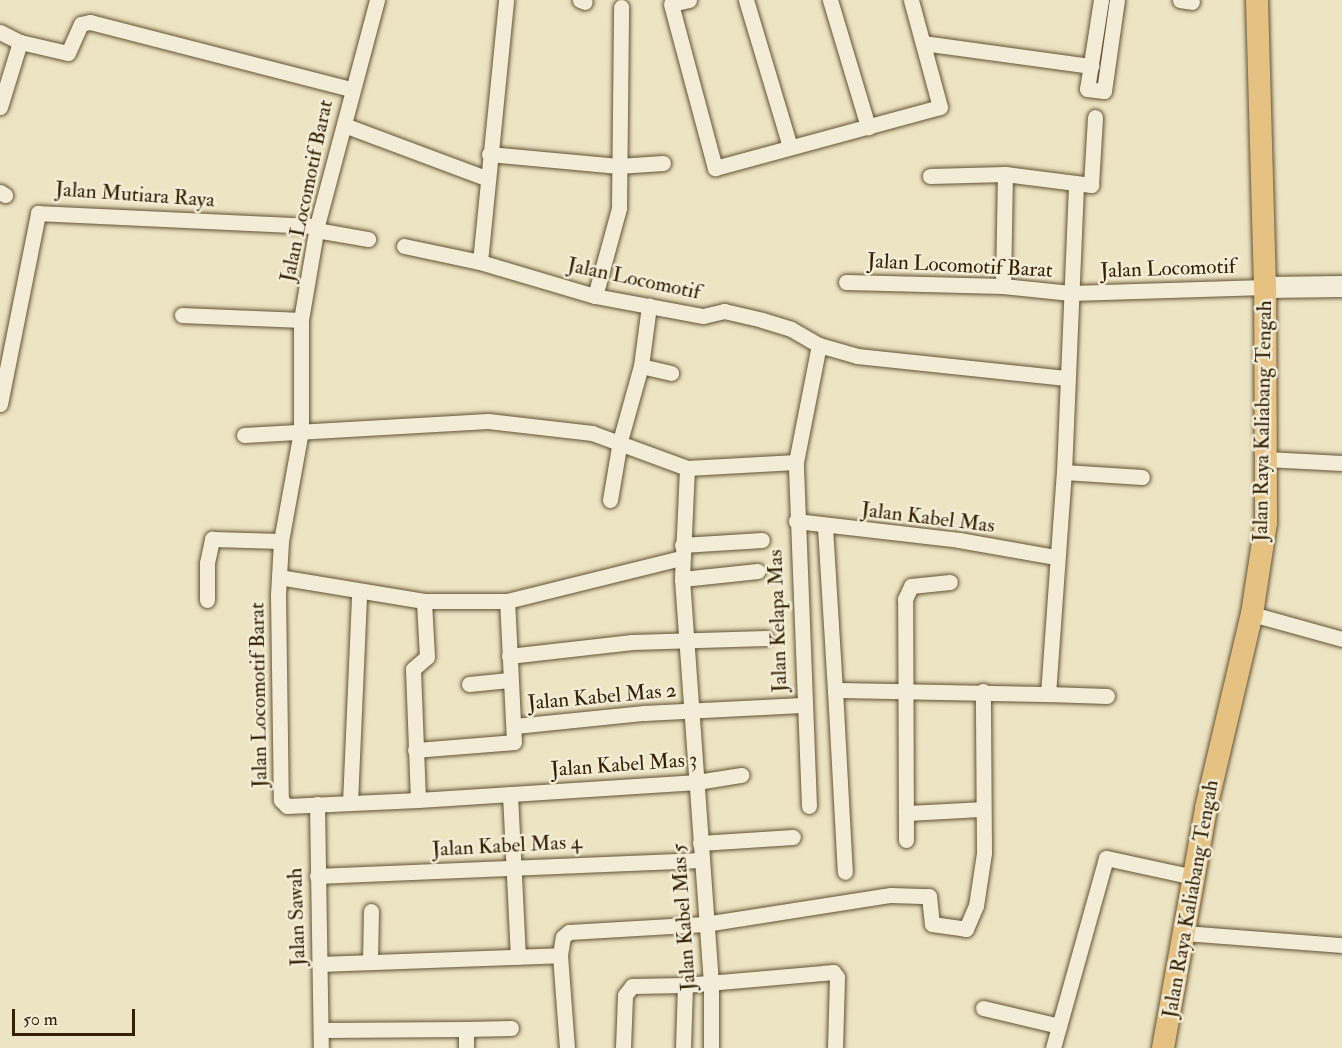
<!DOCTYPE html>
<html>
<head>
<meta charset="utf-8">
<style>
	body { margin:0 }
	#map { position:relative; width:1342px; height:1048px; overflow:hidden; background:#ede4c3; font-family:"IM FELL Double Pica",serif }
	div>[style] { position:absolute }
	.roads { filter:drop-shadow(0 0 2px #625234) drop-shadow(0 0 2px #625234) }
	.street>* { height:15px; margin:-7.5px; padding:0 7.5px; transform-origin:7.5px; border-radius:7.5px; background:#f3edd8 }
	.secondary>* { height:21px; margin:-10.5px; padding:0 10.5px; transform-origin:10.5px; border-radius:10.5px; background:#f3edd8 }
	.primary>* { height:22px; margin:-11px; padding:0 11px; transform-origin:11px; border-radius:11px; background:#e6c282 }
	span { translate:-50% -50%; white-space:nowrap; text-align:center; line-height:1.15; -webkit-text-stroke:5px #f3edd8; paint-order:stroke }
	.street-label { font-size:21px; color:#342104 }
	.scale { position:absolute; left:12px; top:1009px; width:123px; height:27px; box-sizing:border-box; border:3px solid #342104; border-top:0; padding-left:8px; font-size:18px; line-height:21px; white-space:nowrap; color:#342104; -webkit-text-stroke:4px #f3edd8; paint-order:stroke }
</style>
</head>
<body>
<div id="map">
	<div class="roads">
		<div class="street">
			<i style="left:377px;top:0;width:234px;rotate:104.9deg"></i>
			<i style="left:317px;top:226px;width:95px;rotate:99.7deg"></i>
			<i style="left:301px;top:320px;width:111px;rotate:90deg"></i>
			<i style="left:301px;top:431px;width:112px;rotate:100.3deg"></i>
			<i style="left:281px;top:541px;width:54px;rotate:93.2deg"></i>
			<i style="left:278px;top:595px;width:205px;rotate:89.2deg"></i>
			<i style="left:281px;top:800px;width:8px;rotate:45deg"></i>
			<i style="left:287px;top:806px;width:131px;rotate:-2.6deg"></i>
			<i style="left:418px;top:800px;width:280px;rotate:-3.7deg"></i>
			<i style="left:697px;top:782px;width:45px;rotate:-9deg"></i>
			<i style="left:580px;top:0;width:5px;rotate:22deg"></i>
			<i style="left:689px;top:0;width:18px;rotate:167deg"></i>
			<i style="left:671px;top:4px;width:170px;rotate:75deg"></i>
			<i style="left:715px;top:168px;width:233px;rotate:-15.2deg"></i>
			<i style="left:940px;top:107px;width:111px;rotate:-105.2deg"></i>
			<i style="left:746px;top:0;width:153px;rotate:73.3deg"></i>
			<i style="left:830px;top:0;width:133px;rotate:73.3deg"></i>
			<i style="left:1101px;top:0;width:90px;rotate:98.9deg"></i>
			<i style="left:1087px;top:89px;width:17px;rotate:7deg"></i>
			<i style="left:1104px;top:91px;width:92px;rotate:-81.9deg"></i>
			<i style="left:1180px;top:0;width:12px;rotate:9deg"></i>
			<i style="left:0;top:32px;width:22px;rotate:27deg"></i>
			<i style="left:20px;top:42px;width:49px;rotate:12.9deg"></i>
			<i style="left:68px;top:53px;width:32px;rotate:-66deg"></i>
			<i style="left:81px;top:24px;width:9px;rotate:-13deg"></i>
			<i style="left:90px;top:22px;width:269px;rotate:14.4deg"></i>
			<i style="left:923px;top:43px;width:170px;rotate:7.8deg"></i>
			<i style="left:0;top:107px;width:68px;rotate:-72.9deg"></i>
			<i style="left:344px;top:125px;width:152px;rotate:20.5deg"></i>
			<i style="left:489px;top:154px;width:130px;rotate:5.3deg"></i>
			<i style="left:618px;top:166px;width:45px;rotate:-3.8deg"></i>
			<i style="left:930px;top:176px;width:75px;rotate:-1.5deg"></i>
			<i style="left:1005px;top:174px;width:87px;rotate:7.3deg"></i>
			<i style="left:1091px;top:185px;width:68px;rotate:-86.6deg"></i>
			<i style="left:0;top:192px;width:6px;rotate:31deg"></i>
			<i style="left:316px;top:230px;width:53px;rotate:9.8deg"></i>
			<i style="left:404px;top:246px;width:78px;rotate:11.9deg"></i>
			<i style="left:480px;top:262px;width:120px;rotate:16.5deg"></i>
			<i style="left:595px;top:296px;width:110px;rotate:10.5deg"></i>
			<i style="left:703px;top:316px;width:22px;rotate:-13deg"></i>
			<i style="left:724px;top:311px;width:39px;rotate:13deg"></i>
			<i style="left:762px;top:320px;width:30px;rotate:17deg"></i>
			<i style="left:791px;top:329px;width:32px;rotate:30deg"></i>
			<i style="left:819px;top:345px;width:40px;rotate:16deg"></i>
			<i style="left:857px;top:356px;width:210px;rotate:6deg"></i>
			<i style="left:480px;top:262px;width:263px;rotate:-84.3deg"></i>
			<i style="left:846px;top:282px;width:157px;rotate:1.5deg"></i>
			<i style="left:1003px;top:286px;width:68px;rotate:5.9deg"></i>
			<i style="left:1071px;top:293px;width:194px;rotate:-1.8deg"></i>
			<i style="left:1003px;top:286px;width:112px;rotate:-89deg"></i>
			<i style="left:595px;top:296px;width:91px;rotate:-74.7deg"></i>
			<i style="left:619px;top:208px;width:201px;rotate:-89.4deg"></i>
			<i style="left:182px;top:315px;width:119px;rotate:2.4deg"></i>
			<i style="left:641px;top:366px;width:31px;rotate:13deg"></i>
			<i style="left:0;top:404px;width:195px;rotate:-78.7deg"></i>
			<i style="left:38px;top:213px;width:279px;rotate:2.7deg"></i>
			<i style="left:244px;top:435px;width:244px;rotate:-3.3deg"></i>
			<i style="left:488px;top:421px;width:105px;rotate:6.6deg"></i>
			<i style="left:592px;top:433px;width:101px;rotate:20.2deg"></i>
			<i style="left:687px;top:468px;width:109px;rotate:-3.2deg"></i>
			<i style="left:1266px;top:459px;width:76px;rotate:3deg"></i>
			<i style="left:687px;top:468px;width:111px;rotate:92.6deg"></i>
			<i style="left:682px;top:579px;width:405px;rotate:85.9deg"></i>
			<i style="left:711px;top:983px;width:65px;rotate:90deg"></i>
			<i style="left:1064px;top:472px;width:78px;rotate:3.7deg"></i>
			<i style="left:610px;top:500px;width:60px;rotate:-80.4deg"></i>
			<i style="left:620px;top:441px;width:78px;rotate:-74.4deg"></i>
			<i style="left:641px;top:366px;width:61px;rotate:-82.4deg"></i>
			<i style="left:796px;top:521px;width:164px;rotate:6.6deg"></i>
			<i style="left:959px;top:540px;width:97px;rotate:10deg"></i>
			<i style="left:825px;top:527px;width:163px;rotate:86.5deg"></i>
			<i style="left:835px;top:690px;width:213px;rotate:1.1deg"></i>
			<i style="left:1048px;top:694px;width:223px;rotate:-85.9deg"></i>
			<i style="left:1064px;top:472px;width:288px;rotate:-87.6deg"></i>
			<i style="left:682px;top:545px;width:80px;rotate:-3.6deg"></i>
			<i style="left:279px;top:577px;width:147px;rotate:9.4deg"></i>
			<i style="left:424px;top:601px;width:83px"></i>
			<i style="left:507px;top:601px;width:179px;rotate:-13.9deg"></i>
			<i style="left:682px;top:579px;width:76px;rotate:-6deg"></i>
			<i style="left:207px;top:600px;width:37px;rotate:-90deg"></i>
			<i style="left:207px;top:563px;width:25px;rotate:-78deg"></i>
			<i style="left:212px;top:539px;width:69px;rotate:1.7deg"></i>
			<i style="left:1252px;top:614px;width:93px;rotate:15.5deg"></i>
			<i style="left:509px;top:656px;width:124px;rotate:-6.5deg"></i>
			<i style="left:632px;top:642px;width:134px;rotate:-1.7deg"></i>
			<i style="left:469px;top:684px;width:40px;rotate:-5.7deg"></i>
			<i style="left:835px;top:690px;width:182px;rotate:86.9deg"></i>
			<i style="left:1048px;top:694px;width:59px;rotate:1.9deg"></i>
			<i style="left:515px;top:726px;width:130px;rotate:-5.8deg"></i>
			<i style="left:644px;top:713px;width:158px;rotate:-2.9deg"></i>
			<i style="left:415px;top:750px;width:99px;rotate:-4.6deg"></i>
			<i style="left:514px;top:742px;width:141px;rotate:-92.8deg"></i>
			<i style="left:510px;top:794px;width:163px;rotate:87.2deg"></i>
			<i style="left:418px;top:800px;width:131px;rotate:-92.2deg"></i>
			<i style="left:413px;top:669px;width:18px;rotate:-41deg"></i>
			<i style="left:427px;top:657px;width:56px;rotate:-93.1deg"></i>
			<i style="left:350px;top:803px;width:210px;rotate:-87.5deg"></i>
			<i style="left:317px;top:804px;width:244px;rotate:89.1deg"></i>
			<i style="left:809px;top:806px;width:344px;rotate:-92.2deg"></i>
			<i style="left:796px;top:462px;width:119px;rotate:-78.9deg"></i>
			<i style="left:906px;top:813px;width:76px;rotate:-3deg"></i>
			<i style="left:906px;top:840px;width:241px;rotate:-90.2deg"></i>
			<i style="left:905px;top:599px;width:14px;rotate:-65deg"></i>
			<i style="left:911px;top:586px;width:39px;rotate:-6deg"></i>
			<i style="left:700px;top:843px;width:93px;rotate:-3.7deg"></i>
			<i style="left:317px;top:876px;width:383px;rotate:-2.4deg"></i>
			<i style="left:1185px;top:933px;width:157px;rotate:4.4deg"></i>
			<i style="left:560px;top:955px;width:93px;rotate:85.7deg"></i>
			<i style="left:370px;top:962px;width:51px;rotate:-88.9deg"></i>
			<i style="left:319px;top:964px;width:241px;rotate:-2.1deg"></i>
			<i style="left:560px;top:955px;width:18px;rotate:-81deg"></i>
			<i style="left:563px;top:937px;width:8px;rotate:-40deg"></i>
			<i style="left:569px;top:932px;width:136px;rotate:-3.4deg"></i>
			<i style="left:705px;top:924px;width:188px;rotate:-8.9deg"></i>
			<i style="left:891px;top:895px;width:38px;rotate:2deg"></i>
			<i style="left:929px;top:896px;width:28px;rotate:84deg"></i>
			<i style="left:932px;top:924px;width:34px;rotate:8deg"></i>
			<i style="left:966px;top:929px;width:25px;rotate:-67deg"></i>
			<i style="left:976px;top:906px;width:54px;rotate:-81.4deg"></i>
			<i style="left:984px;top:853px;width:162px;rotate:-90.4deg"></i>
			<i style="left:983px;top:1008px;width:78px;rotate:13.3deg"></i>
			<i style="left:466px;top:1029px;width:45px;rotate:-1.3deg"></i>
			<i style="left:323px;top:1030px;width:143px;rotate:-0.4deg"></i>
			<i style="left:466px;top:1029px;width:19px;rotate:90deg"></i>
			<i style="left:623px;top:1048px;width:53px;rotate:-87.8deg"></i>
			<i style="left:625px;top:995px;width:11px;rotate:-52deg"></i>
			<i style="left:632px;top:986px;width:53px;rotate:-1.1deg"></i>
			<i style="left:685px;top:985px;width:149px;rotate:-5deg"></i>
			<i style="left:833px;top:972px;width:6px;rotate:51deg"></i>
			<i style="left:837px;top:977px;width:71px;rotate:91.6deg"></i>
			<i style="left:683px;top:1048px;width:63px;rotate:-88.2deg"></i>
			<i style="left:1053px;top:1048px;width:197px;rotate:-74.4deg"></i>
			<i style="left:1106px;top:858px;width:90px;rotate:12.2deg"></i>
		</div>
		<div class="secondary">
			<i style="left:1265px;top:287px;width:77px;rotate:-0.7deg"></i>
		</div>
		<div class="primary">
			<i style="left:1163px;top:1048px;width:244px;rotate:-79.8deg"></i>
			<i style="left:1206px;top:808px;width:199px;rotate:-76.7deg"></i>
			<i style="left:1252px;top:614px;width:93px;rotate:-81.3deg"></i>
			<i style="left:1266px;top:522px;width:235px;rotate:-90.2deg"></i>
			<i style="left:1265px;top:287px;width:287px;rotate:-91.6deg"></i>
		</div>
	</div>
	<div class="street-label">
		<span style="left:307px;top:191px;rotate:-78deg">Jalan Locomotif Barat</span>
		<span style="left:135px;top:195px;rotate:4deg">Jalan Mutiara Raya</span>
		<span style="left:960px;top:266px;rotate:3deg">Jalan Locomotif Barat</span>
		<span style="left:1168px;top:269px;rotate:-2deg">Jalan Locomotif</span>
		<span style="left:634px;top:279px;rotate:12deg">Jalan Locomotif</span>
		<span style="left:1263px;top:421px;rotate:-89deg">Jalan Raya Kaliabang Tengah</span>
		<span style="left:928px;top:518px;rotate:7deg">Jalan Kabel Mas</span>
		<span style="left:778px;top:621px;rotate:-92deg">Jalan Kelapa Mas</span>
		<span style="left:259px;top:695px;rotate:-91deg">Jalan Locomotif Barat</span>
		<span style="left:602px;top:697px;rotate:-5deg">Jalan Kabel Mas 2</span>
		<span style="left:624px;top:765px;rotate:-4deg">Jalan Kabel Mas 3</span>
		<span style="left:507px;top:846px;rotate:-3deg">Jalan Kabel Mas 4</span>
		<span style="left:1191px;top:899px;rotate:-80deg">Jalan Raya Kaliabang Tengah</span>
		<span style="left:297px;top:917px;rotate:-92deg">Jalan Sawah</span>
		<span style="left:684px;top:917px;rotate:-94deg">Jalan Kabel Mas 5</span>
	</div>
	<div class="scale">50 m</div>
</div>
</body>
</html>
